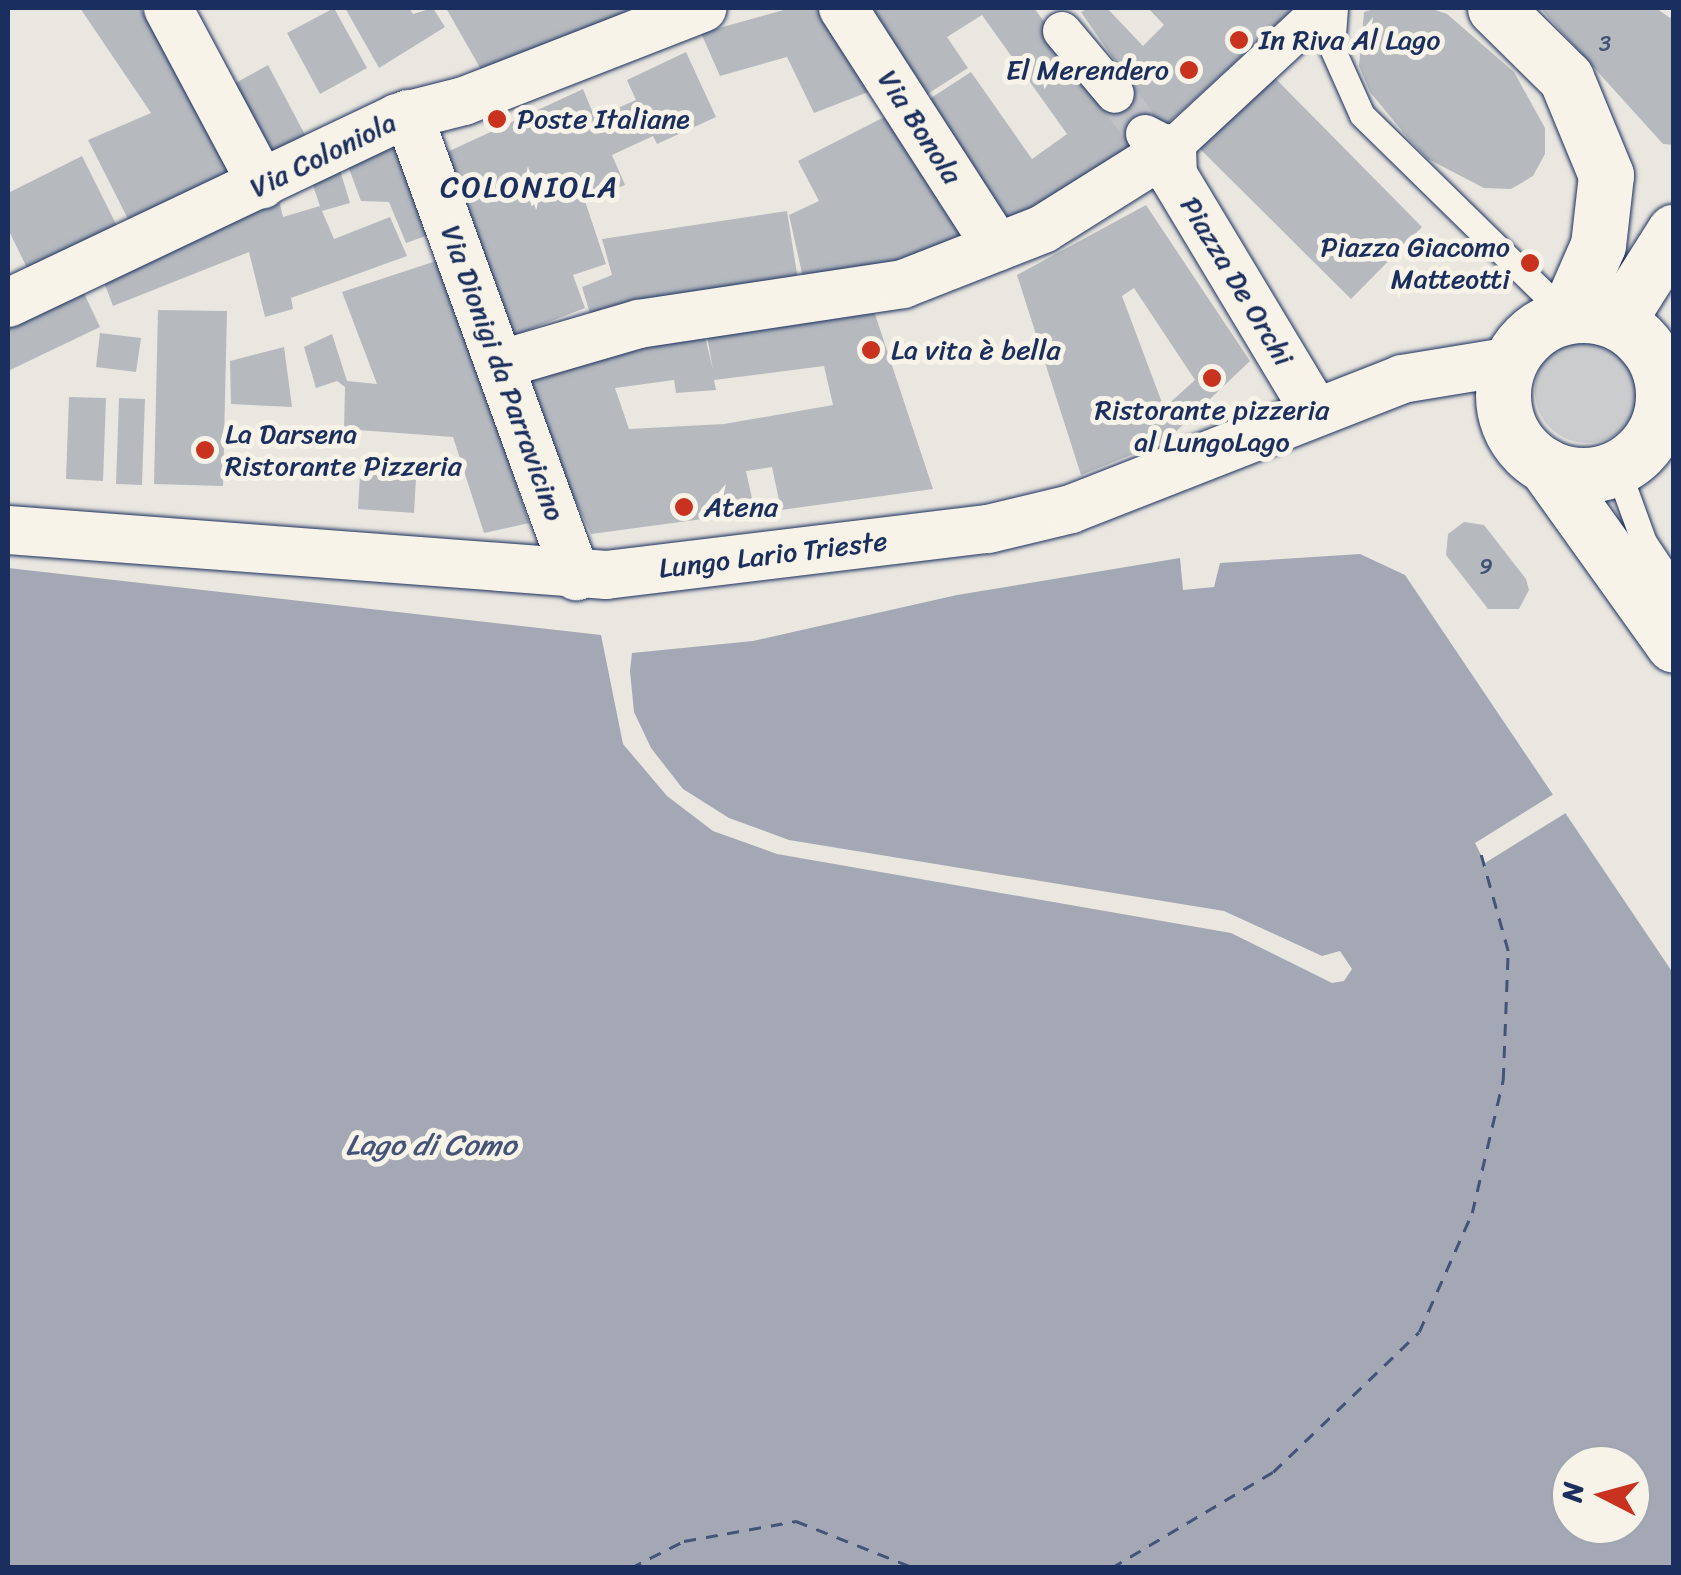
<!DOCTYPE html>
<html>
<head>
<meta charset="utf-8">
<style>
	body { margin:0 }
	#map { position:relative; width:1681px; height:1575px; overflow:hidden; background:#eae7e0; font-family:Sriracha,sans-serif }
	div>[style] { position:absolute }
	.green>* { inset:0; background:#cbcccd }
	.round { border-radius:50% }
	.water>* { inset:0; background:#a3a8b4 }
	.pier>* { inset:0; background:#eae7e0 }
	.ferry>* { height:2.5px; margin-top:-1.25px; transform-origin:0; background:repeating-linear-gradient(90deg,#445378 0 12px,transparent 0 22px) }
	.building>* { inset:0; background:#b6babf }
	.pedestrian-tunnel>* { height:38px; margin-top:-19px; transform-origin:0; background:repeating-linear-gradient(90deg,#c1c2c6 0 38px,transparent 0 57px) }
	.roads { filter:drop-shadow(0 0 2px #1b2f5e) drop-shadow(0 0 2px #1b2f5e) }
	.service>* { height:25px; margin:-12.5px; padding:0 12.5px; transform-origin:12.5px; border-radius:12.5px; background:#f7f3e8 }
	.pedestrian>* { height:38px; margin:-19px; padding:0 19px; transform-origin:19px; border-radius:19px; background:#f7f3e8 }
	.minor>* { height:48px; margin:-24px; padding:0 24px; transform-origin:24px; border-radius:24px; background:#f7f3e8 }
	.tertiary>* { height:55px; margin:-27.5px; padding:0 27.5px; transform-origin:27.5px; border-radius:27.5px; background:#f7f3e8 }
	.secondary>* { height:55px; margin:-27.5px; padding:0 27.5px; transform-origin:27.5px; border-radius:27.5px; background:#f7f3e8 }
	.secondary>.ring { margin:-27.5px; padding:0; box-sizing:content-box; background:none; border:55px solid #f7f3e8; border-radius:50% }
	.dots>* { width:28px; height:28px; translate:-50% -50%; box-sizing:border-box; border:5px solid #f7f3e8; border-radius:50% }
	span { translate:-50% -50%; white-space:nowrap; text-align:center; line-height:1.15; -webkit-text-stroke:10px #f7f3e8; paint-order:stroke }
	.number-label { font-size:22px; color:#425276 }
	.number-label span { -webkit-text-stroke-width:0 }
	.poi-label { font-size:28px; color:#1b2f5e }
	.left { translate:0 -50%; text-align:left }
	.right { translate:-100% -50%; text-align:right }
	.street-label { font-size:28px; color:#1b2f5e }
	.neighbourhood-label { font-size:30px; color:#1b2f5e; letter-spacing:2.5px }
	.water-label { font-size:30px; color:#445378; font-style:italic }
	.frame { position:absolute; inset:0; border:10px solid #1b2f5e; pointer-events:none }
	.north { position:absolute; left:1551px; top:1445px; width:100px; height:100px; box-sizing:border-box; background:#f7f3e8; border:2px solid #9fa5b1; border-radius:50%; rotate:276deg; font-size:28px; font-weight:700; line-height:40px; text-align:center; color:#1b2f5e }
	.north::after { content:''; display:block; margin:auto; width:35px; height:45px; background:#c8321e; clip-path:polygon(50% 0,100% 100%,50% 72%,0 100%) }
</style>
</head>
<body>
<div id="map">
	<div class="green">
		<i class="round" style="left:1535px;top:339px;width:104px;height:104px"></i>
	</div>
	<div class="water">
		<i style="clip-path:polygon(evenodd,1360px 554px,1405px 575px,1673px 973px,1673px 1567px,8px 1568px,8px 568px,601px 635px,623px 744px,667px 796px,713px 831px,777px 854px,1231px 933px,1332px 983px,1344px 981px,1352px 969px,1340px 951px,1322px 956px,1224px 911px,789px 840px,729px 818px,683px 789px,651px 748px,634px 712px,630px 671px,632px 653px,753px 641px,957px 595px,1180px 558px,1183px 590px,1214px 587px,1220px 563px,1360px 554px,1571px 1465px,1631px 1465px,1631px 1525px,1571px 1525px,1571px 1465px)"></i>
	</div>
	<div class="pier">
		<i style="clip-path:polygon(1557px 792px,1569px 811px,1485px 863px,1475px 843px)"></i>
	</div>
	<div class="ferry">
		<i style="left:630px;top:1568px;width:60px;rotate:-26.6deg"></i>
		<i style="left:684px;top:1541px;width:114px;rotate:-10.1deg"></i>
		<i style="left:796px;top:1521px;width:128px;rotate:21.6deg"></i>
		<i style="left:805px;top:1568px;width:17px"></i>
		<i style="left:1111px;top:1568px;width:188px;rotate:-30.7deg"></i>
		<i style="left:1273px;top:1472px;width:202px;rotate:-43.8deg"></i>
		<i style="left:1419px;top:1332px;width:130px;rotate:-66deg"></i>
		<i style="left:1472px;top:1213px;width:137px;rotate:-76.9deg"></i>
		<i style="left:1503px;top:1080px;width:129px;rotate:-87.8deg"></i>
		<i style="left:1508px;top:951px;width:100px;rotate:-105.7deg"></i>
	</div>
	<div class="building">
		<i style="clip-path:polygon(80px 8px,140px 8px,250px 176px,134px 231px,88px 140px,151px 113px)"></i>
		<i style="clip-path:polygon(334px 8px,367px 68px,320px 94px,287px 33px)"></i>
		<i style="clip-path:polygon(345px 8px,409px 8px,413px 14px,433px 8px,445px 27px,379px 68px)"></i>
		<i style="clip-path:polygon(446px 8px,644px 8px,487px 80px)"></i>
		<i style="clip-path:polygon(791px 8px,827px 8px,876px 89px,814px 113px,787px 57px,720px 76px,701px 33px)"></i>
		<i style="clip-path:polygon(851px 8px,1034px 8px,1142px 153px,996px 237px,914px 109px,971px 72px,1032px 159px,1067px 134px,982px 15px,947px 37px,968px 68px,912px 104px)"></i>
		<i style="clip-path:polygon(1089px 8px,1107px 8px,1143px 46px,1164px 25px,1148px 8px,1294px 8px,1162px 129px,1081px 12px)"></i>
		<i style="clip-path:polygon(1377px 8px,1429px 8px,1447px 14px,1514px 72px,1545px 128px,1545px 154px,1533px 176px,1511px 189px,1484px 188px,1428px 159px,1407px 137px,1370px 92px,1359px 66px,1364px 12px)"></i>
		<i style="clip-path:polygon(1540px 8px,1656px 8px,1670px 18px,1674px 13px,1674px 145px,1663px 144px)"></i>
		<i style="clip-path:polygon(686px 52px,716px 117px,657px 144px,653px 136px,612px 155px,625px 185px,585px 201px,606px 264px,573px 275px,585px 308px,510px 337px,443px 154px,583px 89px,595px 118px,636px 100px,627px 80px)"></i>
		<i style="clip-path:polygon(268px 65px,310px 144px,262px 169px,221px 91px)"></i>
		<i style="clip-path:polygon(1270px 73px,1422px 227px,1351px 299px,1197px 146px)"></i>
		<i style="clip-path:polygon(898px 110px,975px 228px,859px 280px,806px 291px,789px 215px,819px 201px,798px 161px)"></i>
		<i style="clip-path:polygon(396px 130px,437px 232px,406px 243px,389px 202px,361px 201px,348px 166px,340px 170px,350px 203px,322px 211px,334px 239px,390px 217px,407px 256px,291px 298px,293px 309px,265px 317px,249px 252px,113px 306px,98px 266px,276px 188px,283px 217px,320px 206px,307px 168px)"></i>
		<i style="clip-path:polygon(82px 156px,119px 230px,30px 274px,8px 229px,8px 193px)"></i>
		<i style="clip-path:polygon(evenodd,1146px 205px,1250px 361px,1166px 441px,1081px 475px,1017px 275px,1146px 205px,1134px 288px,1195px 380px,1164px 408px,1122px 296px,1134px 288px)"></i>
		<i style="clip-path:polygon(787px 211px,799px 286px,595px 330px,582px 287px,612px 275px,602px 239px)"></i>
		<i style="clip-path:polygon(442px 259px,529px 523px,484px 533px,453px 437px,344px 429px,345px 387px,337px 381px,316px 388px,304px 347px,332px 334px,347px 381px,377px 384px,342px 292px)"></i>
		<i style="clip-path:polygon(81px 287px,100px 327px,8px 371px,8px 322px)"></i>
		<i style="clip-path:polygon(evenodd,870px 299px,933px 489px,781px 510px,772px 467px,746px 471px,755px 512px,591px 534px,532px 408px,521px 371px,703px 328px,713px 370px,705px 325px,870px 299px,824px 366px,833px 405px,724px 424px,629px 429px,615px 388px,674px 380px,676px 393px,716px 390px,714px 380px,824px 366px)"></i>
		<i style="clip-path:polygon(158px 310px,227px 311px,223px 486px,154px 484px)"></i>
		<i style="clip-path:polygon(100px 333px,141px 338px,136px 372px,96px 367px)"></i>
		<i style="clip-path:polygon(284px 347px,292px 407px,231px 404px,230px 361px)"></i>
		<i style="clip-path:polygon(69px 397px,106px 398px,103px 481px,66px 479px)"></i>
		<i style="clip-path:polygon(119px 398px,145px 399px,142px 485px,116px 484px)"></i>
		<i style="clip-path:polygon(361px 457px,417px 461px,414px 513px,358px 509px)"></i>
		<i style="clip-path:polygon(1464px 522px,1484px 525px,1526px 579px,1529px 590px,1519px 609px,1488px 609px,1446px 555px,1448px 534px)"></i>
	</div>
	<div class="pedestrian-tunnel">
		<i style="left:1115px;top:94px;width:50px;rotate:53.1deg"></i>
	</div>
	<div class="roads">
		<div class="service">
			<i style="left:1335px;top:8px;width:40px;rotate:94.3deg"></i>
			<i style="left:1332px;top:48px;width:73px;rotate:65.9deg"></i>
			<i style="left:1362px;top:115px;width:287px;rotate:44.4deg"></i>
			<i style="left:1617px;top:468px;width:79px;rotate:70deg"></i>
			<i style="left:1644px;top:542px;width:54px;rotate:56.3deg"></i>
		</div>
		<div class="pedestrian">
			<i style="left:1062px;top:31px;width:82px;rotate:49.9deg"></i>
			<i style="left:1145px;top:134px;width:30px;rotate:27deg"></i>
			<i style="left:1172px;top:148px;width:206px;rotate:-42.8deg"></i>
		</div>
		<div class="minor">
			<i style="left:168px;top:8px;width:200px;rotate:61.9deg"></i>
			<i style="left:843px;top:8px;width:284px;rotate:57.2deg"></i>
			<i style="left:408px;top:114px;width:492px;rotate:70deg"></i>
			<i style="left:8px;top:303px;width:431px;rotate:-25.4deg"></i>
			<i style="left:397px;top:118px;width:69px;rotate:-14.2deg"></i>
			<i style="left:464px;top:101px;width:256px;rotate:-21.3deg"></i>
			<i style="left:502px;top:364px;width:143px;rotate:-16.3deg"></i>
			<i style="left:639px;top:324px;width:267px;rotate:-8.6deg"></i>
			<i style="left:903px;top:284px;width:150px;rotate:-21.4deg"></i>
			<i style="left:1043px;top:229px;width:152px;rotate:-32.1deg"></i>
			<i style="left:1172px;top:148px;width:27px;rotate:88deg"></i>
			<i style="left:1173px;top:175px;width:274px;rotate:59deg"></i>
			<i style="left:8px;top:530px;width:600px;rotate:4.3deg"></i>
			<i style="left:606px;top:575px;width:385px;rotate:-6.9deg"></i>
			<i style="left:988px;top:529px;width:85px;rotate:-13.5deg"></i>
			<i style="left:1071px;top:509px;width:356px;rotate:-21.4deg"></i>
			<i style="left:1402px;top:379px;width:111px;rotate:-9.3deg"></i>
		</div>
		<div class="tertiary">
			<i style="left:1617px;top:322px;width:107px;rotate:-57.7deg"></i>
			<i style="left:1545px;top:465px;width:221px;rotate:54.4deg"></i>
		</div>
		<div class="secondary">
			<i style="left:1495px;top:8px;width:100px;rotate:44.6deg"></i>
			<i style="left:1566px;top:78px;width:105px;rotate:67.6deg"></i>
			<i style="left:1606px;top:175px;width:70px;rotate:96.5deg"></i>
			<i style="left:1598px;top:245px;width:77px;rotate:113.6deg"></i>
			<i class="ring" style="left:1503px;top:315px;width:105px;height:105px"></i>
		</div>
	</div>
	<div class="dots">
		<i style="left:1239px;top:40px;background:#c8321e"></i>
		<i style="left:1189px;top:70px;background:#c8321e"></i>
		<i style="left:497px;top:119px;background:#c8321e"></i>
		<i style="left:1530px;top:263px;background:#c8321e"></i>
		<i style="left:871px;top:350px;background:#c8321e"></i>
		<i style="left:1212px;top:378px;background:#c8321e"></i>
		<i style="left:205px;top:450px;background:#c8321e"></i>
		<i style="left:684px;top:507px;background:#c8321e"></i>
	</div>
	<div class="number-label">
		<span style="left:1605px;top:44px">3</span>
		<span style="left:1486px;top:567px">9</span>
	</div>
	<div class="poi-label">
		<span class="left" style="left:1259px;top:40px">In Riva Al Lago</span>
		<span class="right" style="left:1169px;top:70px">El Merendero</span>
		<span class="left" style="left:517px;top:119px">Poste Italiane</span>
		<span class="right" style="left:1510px;top:263px">Piazza Giacomo<br>Matteotti</span>
		<span class="left" style="left:891px;top:350px">La vita è bella</span>
		<span style="left:1212px;top:426px">Ristorante pizzeria<br>al LungoLago</span>
		<span class="left" style="left:225px;top:450px">La Darsena<br>Ristorante Pizzeria</span>
		<span class="left" style="left:704px;top:507px">Atena</span>
	</div>
	<div class="street-label">
		<span style="left:920px;top:127px;rotate:57deg">Via Bonola</span>
		<span style="left:323px;top:155px;rotate:-26deg">Via Coloniola</span>
		<span style="left:1237px;top:281px;rotate:59deg">Piazza De Orchi</span>
		<span style="left:503px;top:373px;rotate:70deg">Via Dionigi da Parravicino</span>
		<span style="left:773px;top:555px;rotate:-7deg">Lungo Lario Trieste</span>
	</div>
	<div class="neighbourhood-label">
		<span style="left:530px;top:187px">COLONIOLA</span>
	</div>
	<div class="water-label">
		<span style="left:431px;top:1145px">Lago di Como</span>
	</div>
	<div class="frame"></div>
	<div class="north">N</div>
</div>
</body>
</html>
